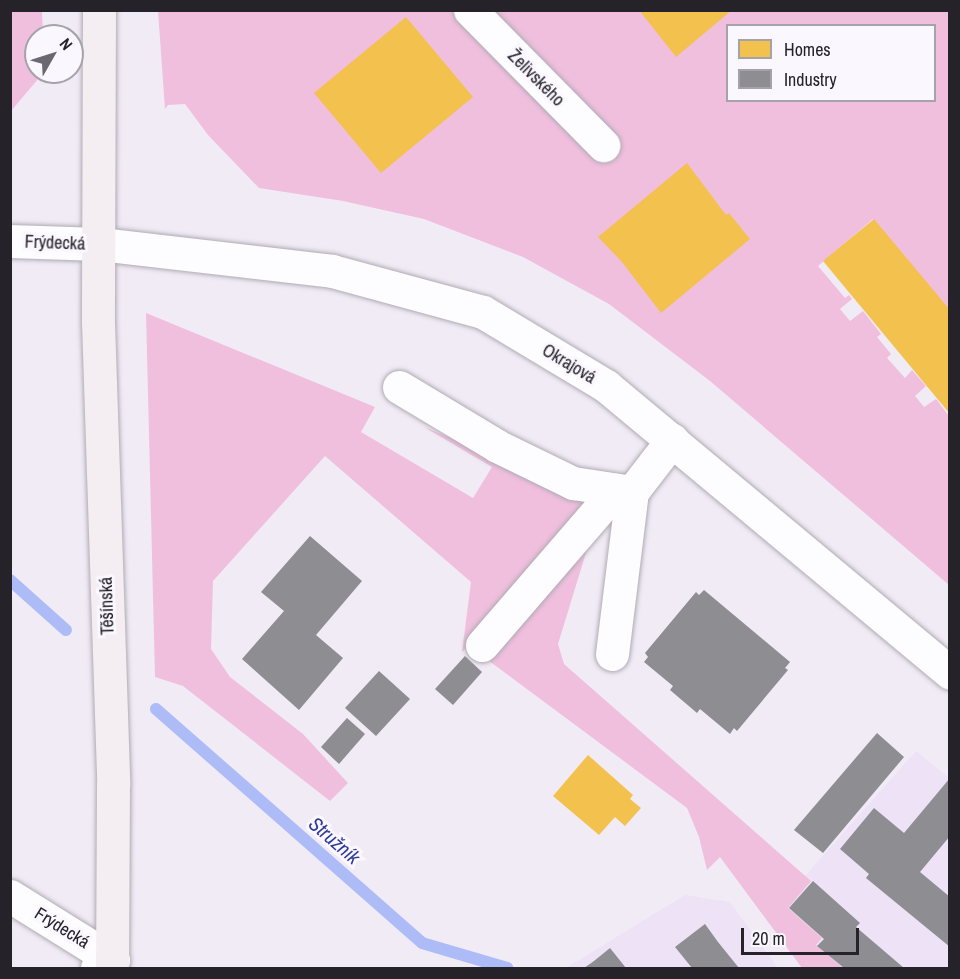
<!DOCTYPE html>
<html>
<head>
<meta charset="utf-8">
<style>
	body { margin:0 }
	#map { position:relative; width:960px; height:979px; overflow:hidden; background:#f1ebf6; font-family:"Archivo Narrow",sans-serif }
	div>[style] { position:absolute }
	.built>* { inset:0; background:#ede2f6 }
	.green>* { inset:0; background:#f0bfde }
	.homes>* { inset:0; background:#f2c14e }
	.industry>* { inset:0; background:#8d8d92 }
	.stream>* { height:12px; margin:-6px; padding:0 6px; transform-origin:6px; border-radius:6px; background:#adbbf7 }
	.roads { filter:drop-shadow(0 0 2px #b0abb3) drop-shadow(0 0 2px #b0abb3) }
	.minor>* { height:33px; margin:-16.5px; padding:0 16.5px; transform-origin:16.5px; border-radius:16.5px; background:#fdfcfe }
	.tertiary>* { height:33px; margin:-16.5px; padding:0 16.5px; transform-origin:16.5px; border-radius:16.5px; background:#fdfcfe }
	.primary>* { height:33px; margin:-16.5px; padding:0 16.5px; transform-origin:16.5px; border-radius:16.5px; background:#f4eef3 }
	span { translate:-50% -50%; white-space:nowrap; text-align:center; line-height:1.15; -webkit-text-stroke:6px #fbf7ff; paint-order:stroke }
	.street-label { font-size:18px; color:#252229 }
	.water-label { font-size:20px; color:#2e3a98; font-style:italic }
	.frame { position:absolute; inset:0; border:12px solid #252229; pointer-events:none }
	.legend { position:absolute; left:726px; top:24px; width:210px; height:78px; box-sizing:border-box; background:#fbf7ff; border:2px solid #a5a2a9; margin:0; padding:8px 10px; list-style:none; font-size:18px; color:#252229 }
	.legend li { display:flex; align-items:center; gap:12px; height:30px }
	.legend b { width:30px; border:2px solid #a5a2a9 }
	.north { position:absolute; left:24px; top:24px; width:60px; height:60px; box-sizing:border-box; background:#fbf7ff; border:2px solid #a5a2a9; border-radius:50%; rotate:51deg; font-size:16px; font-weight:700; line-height:24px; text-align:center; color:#252229 }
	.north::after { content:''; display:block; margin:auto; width:21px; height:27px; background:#6c6871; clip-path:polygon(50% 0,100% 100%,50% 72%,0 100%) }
	.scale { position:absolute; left:741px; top:928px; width:118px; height:27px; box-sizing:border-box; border:3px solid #252229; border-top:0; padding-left:8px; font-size:18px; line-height:21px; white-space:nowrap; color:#252229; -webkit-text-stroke:4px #fbf7ff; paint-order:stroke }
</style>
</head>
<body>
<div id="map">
	<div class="built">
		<i style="clip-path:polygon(916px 751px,949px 778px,949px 968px,843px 968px,816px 945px,822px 938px,787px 908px,810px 881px,805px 876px)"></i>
		<i style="clip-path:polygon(685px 895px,730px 902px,778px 968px,566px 968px)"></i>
	</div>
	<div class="green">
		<i style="clip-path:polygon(11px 10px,42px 11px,43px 36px,36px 36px,36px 72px,44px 72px,11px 111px)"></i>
		<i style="clip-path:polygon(evenodd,158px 11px,949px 11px,949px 313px,873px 219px,818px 266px,845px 298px,849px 295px,852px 299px,840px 309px,850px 321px,863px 311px,881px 334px,877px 337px,891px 354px,887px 358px,905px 378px,912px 370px,926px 386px,915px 396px,924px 407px,936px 399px,949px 416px,949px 585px,710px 381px,609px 304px,523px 257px,424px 219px,343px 201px,259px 188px,208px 135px,185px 104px,168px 105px,165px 109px,158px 11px,728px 26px,934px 26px,934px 100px,728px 100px,728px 26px)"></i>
		<i style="clip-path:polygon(146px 313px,375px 407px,361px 432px,473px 498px,492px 467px,424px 427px,619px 507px,589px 543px,558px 644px,564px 664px,811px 881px,788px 908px,822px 938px,816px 945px,843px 968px,802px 968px,720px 857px,707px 870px,699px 837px,687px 808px,469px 646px,462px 652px,471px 582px,325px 456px,213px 581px,211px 649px,230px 677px,303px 734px,348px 783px,330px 801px,183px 686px,155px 677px)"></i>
	</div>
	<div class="homes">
		<i style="clip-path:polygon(639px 10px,732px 10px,676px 57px)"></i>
		<i style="clip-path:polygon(406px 17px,473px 97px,381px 173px,314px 93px)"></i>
		<i style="clip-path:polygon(687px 163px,726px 215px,729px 213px,750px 239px,661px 313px,622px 262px,598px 237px)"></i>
		<i style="clip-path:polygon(874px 219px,950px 310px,950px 414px,823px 261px)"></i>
		<i style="clip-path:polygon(588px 755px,633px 795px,630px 799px,641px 808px,625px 826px,615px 817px,599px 835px,553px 796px)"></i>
	</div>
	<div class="industry">
		<i style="clip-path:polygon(310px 536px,362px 581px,316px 635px,343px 658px,299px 710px,242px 659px,284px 611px,261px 592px)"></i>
		<i style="clip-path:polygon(704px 590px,790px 662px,785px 668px,788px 670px,737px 731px,734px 728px,730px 734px,700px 709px,697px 713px,670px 690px,673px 686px,644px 662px,648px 657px,645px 653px,696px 592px,699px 595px)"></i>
		<i style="clip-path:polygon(465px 656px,482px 672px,453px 705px,435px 689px)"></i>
		<i style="clip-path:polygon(379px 671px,410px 699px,376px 736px,345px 708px)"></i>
		<i style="clip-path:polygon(347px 718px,365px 734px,339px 764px,321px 747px)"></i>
		<i style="clip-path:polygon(877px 733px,904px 757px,823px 853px,794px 830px)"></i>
		<i style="clip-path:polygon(950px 778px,950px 836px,920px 872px,950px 897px,950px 947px,866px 878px,869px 874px,840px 849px,874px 808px,904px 833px)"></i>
		<i style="clip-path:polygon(813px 881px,860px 923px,856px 927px,904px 968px,844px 968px,817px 946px,824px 939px,789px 908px)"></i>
		<i style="clip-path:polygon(705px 924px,718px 942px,739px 968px,692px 968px,675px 947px)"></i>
		<i style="clip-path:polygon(610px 948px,626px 968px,584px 968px,594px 961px)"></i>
	</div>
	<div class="stream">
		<i style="left:10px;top:580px;width:75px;rotate:41.8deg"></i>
		<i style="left:156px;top:709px;width:354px;rotate:41.3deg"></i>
		<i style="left:422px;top:943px;width:89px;rotate:16.4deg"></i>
	</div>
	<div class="roads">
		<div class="minor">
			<i style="left:470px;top:10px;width:190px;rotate:45.4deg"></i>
			<i style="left:100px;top:244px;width:234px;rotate:6.6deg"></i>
			<i style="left:332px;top:271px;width:156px;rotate:15.2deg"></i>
			<i style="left:483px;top:312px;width:144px;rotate:31deg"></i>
			<i style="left:606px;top:386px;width:448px;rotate:39.8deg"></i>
			<i style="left:399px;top:387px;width:114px;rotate:31deg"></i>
			<i style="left:497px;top:446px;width:85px;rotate:26deg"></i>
			<i style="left:573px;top:483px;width:60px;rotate:8.7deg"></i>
			<i style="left:632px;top:492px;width:66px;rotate:-52.4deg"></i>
			<i style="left:482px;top:645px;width:205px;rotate:-49.2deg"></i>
			<i style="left:612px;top:654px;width:163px;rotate:-83deg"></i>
			<i style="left:10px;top:896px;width:121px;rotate:31.9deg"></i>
			<i style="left:113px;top:960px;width:18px;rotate:153deg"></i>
		</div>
		<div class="tertiary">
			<i style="left:10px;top:241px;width:90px;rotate:1.9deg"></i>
		</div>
		<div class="primary">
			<i style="left:99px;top:10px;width:312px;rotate:90.2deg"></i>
			<i style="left:98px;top:322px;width:463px;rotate:88.1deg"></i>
			<i style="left:113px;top:785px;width:183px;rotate:90.3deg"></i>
		</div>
	</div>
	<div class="street-label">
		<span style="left:536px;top:78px;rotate:45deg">Želivského</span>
		<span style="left:55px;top:243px;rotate:2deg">Frýdecká</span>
		<span style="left:569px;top:364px;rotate:31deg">Okrajová</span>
		<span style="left:107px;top:606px;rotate:-92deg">Těšínská</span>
		<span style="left:62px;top:928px;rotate:32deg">Frýdecká</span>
	</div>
	<div class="water-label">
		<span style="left:335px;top:840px;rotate:41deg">Stružník</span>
	</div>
	<div class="frame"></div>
	<ul class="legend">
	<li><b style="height:16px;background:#f2c14e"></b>Homes</li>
	<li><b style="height:16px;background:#8d8d92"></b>Industry</li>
	</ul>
	<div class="north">N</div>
	<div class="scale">20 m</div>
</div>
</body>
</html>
